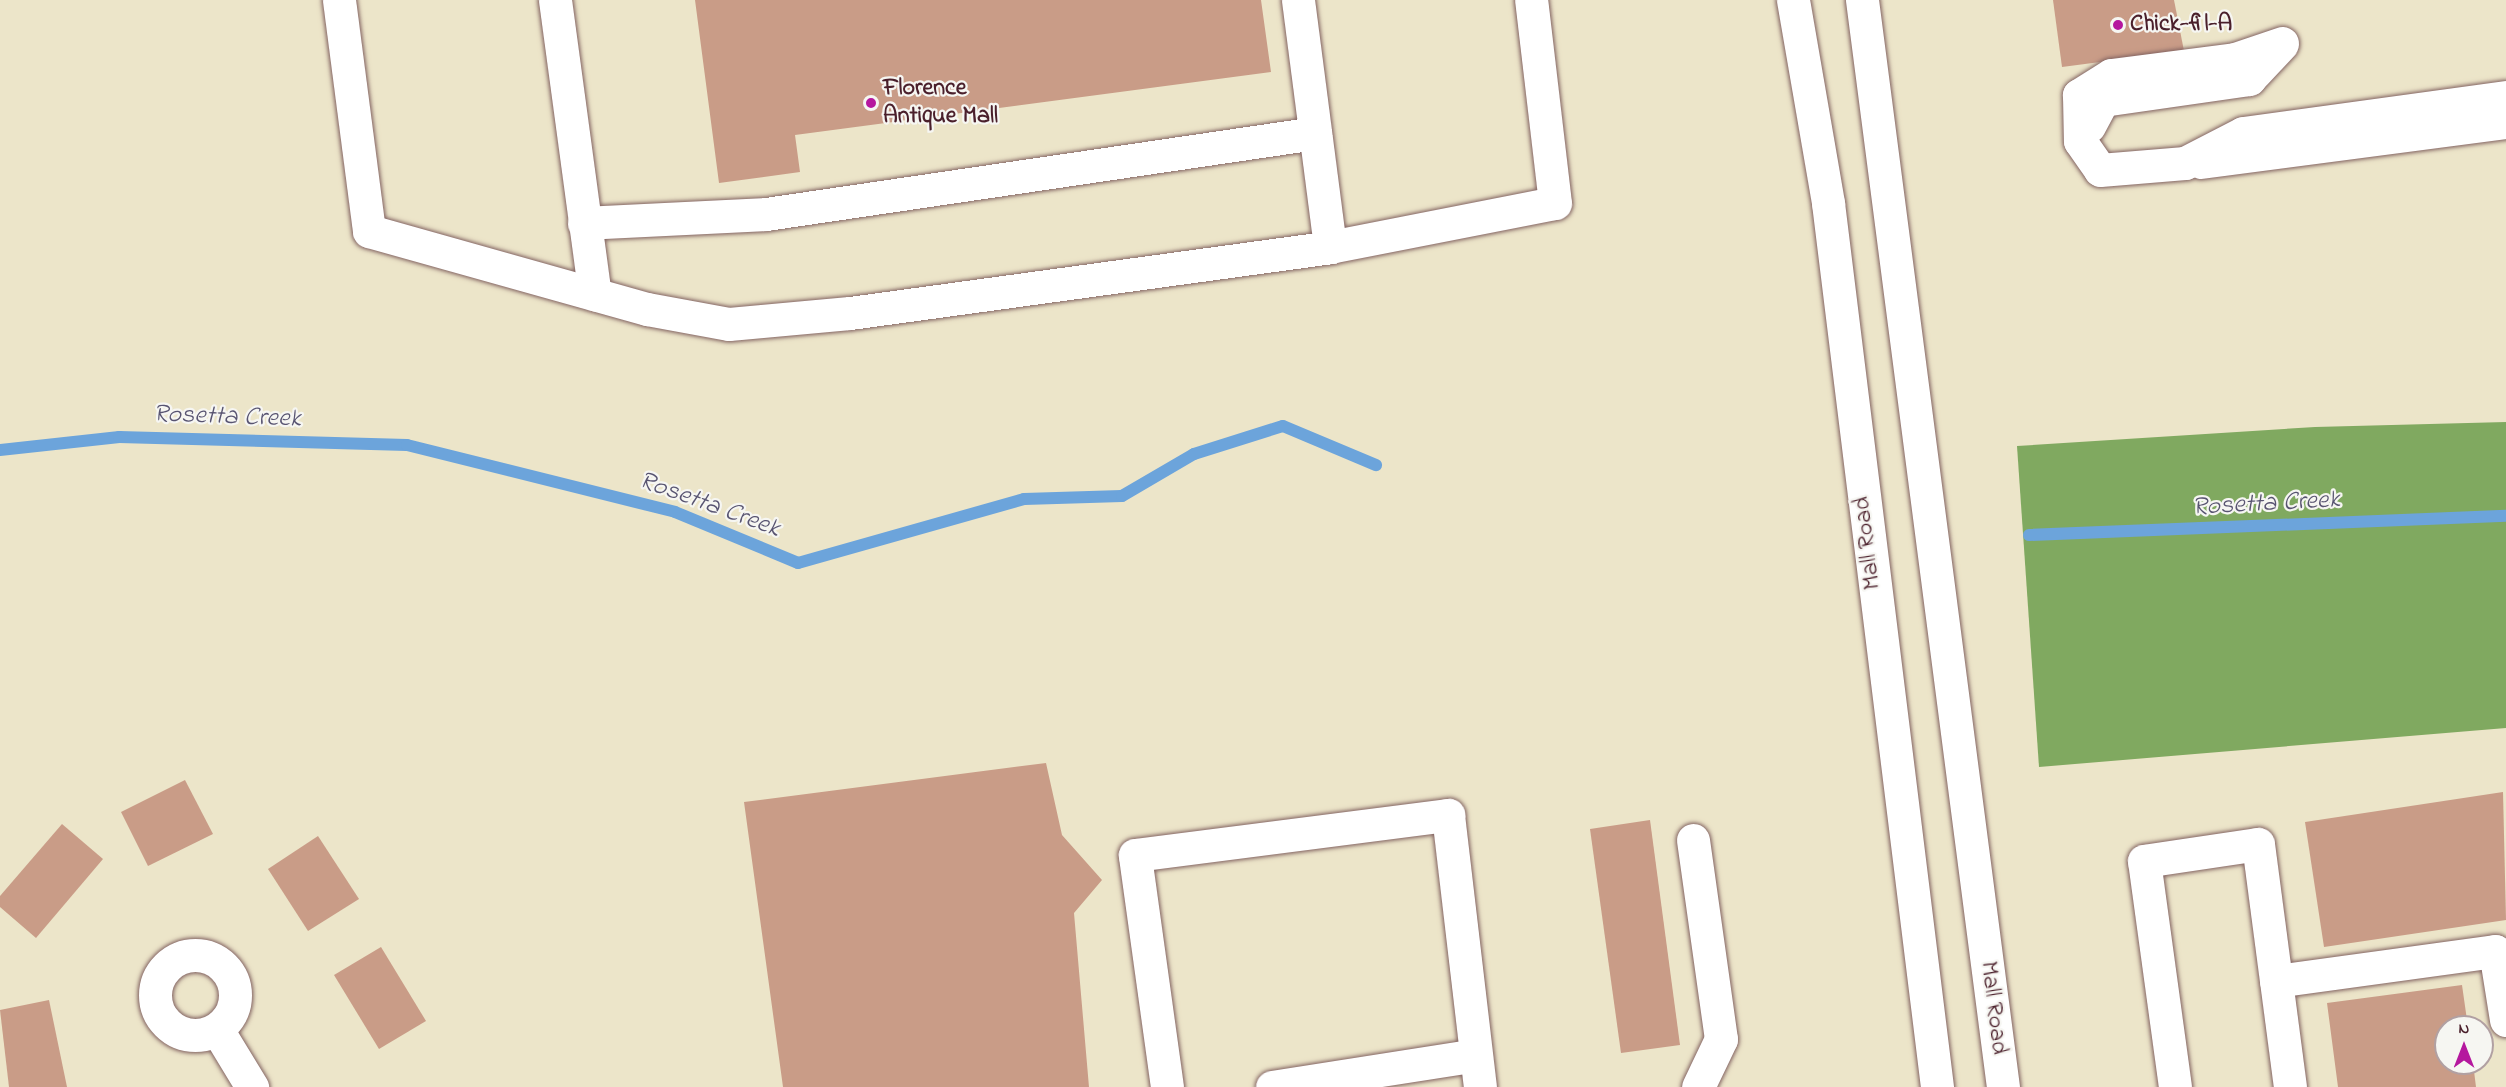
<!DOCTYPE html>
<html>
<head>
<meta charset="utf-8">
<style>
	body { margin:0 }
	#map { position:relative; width:2506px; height:1087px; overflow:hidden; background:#ece5c9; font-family:"Indie Flower",sans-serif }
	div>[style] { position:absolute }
	.forest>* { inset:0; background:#80a960 }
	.stream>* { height:12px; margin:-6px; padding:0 6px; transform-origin:6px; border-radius:6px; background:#6ca4db }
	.building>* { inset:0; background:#c99c87 }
	.roads { filter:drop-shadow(0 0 2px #836462) drop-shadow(0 0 2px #836462) }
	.minor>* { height:33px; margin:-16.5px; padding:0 16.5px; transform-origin:16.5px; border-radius:16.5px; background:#fff }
	.minor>.ring { margin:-16.5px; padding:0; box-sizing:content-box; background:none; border:33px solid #fff; border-radius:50% }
	.major>* { height:33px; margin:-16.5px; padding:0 16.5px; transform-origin:16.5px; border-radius:16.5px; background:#fff }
	.dots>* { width:16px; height:16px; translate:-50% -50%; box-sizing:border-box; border:3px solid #f6f6f2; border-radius:50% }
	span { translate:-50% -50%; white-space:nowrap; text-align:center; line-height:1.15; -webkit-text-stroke:4.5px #f6f6f2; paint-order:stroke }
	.poi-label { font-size:24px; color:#4a1f2b; font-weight:700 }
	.left { translate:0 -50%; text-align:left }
	.street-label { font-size:24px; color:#4a1f2b }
	.water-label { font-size:26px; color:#585471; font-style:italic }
	.north { position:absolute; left:2434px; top:1015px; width:60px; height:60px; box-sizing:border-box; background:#f6f6f2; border:2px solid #b1a0a2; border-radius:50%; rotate:0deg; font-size:16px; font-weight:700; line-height:24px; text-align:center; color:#4a1f2b }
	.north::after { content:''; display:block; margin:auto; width:21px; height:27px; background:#b5179e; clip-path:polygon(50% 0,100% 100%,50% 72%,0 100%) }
</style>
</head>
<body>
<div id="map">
	<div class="forest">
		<i style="clip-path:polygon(2506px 422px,2506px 728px,2039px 767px,2017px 446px,2315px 427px)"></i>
	</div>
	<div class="stream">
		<i style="left:0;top:450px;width:120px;rotate:-6.2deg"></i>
		<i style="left:119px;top:437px;width:288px;rotate:1.6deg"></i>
		<i style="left:407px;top:445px;width:276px;rotate:14deg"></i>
		<i style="left:675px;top:512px;width:133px;rotate:22.5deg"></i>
		<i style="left:798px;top:563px;width:235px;rotate:-15.8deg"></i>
		<i style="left:1024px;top:499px;width:98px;rotate:-1.8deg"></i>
		<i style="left:1122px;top:496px;width:83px;rotate:-30.3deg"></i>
		<i style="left:1194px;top:454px;width:93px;rotate:-17.5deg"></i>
		<i style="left:1283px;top:426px;width:101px;rotate:22.8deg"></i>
		<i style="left:2029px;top:535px;width:477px;rotate:-2.3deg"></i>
	</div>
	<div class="building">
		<i style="clip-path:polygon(695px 0,1261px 0,1271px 72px,795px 135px,800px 172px,719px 183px)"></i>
		<i style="clip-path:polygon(2053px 0,2174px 0,2184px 51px,2062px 67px)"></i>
		<i style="clip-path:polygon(1046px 763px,1062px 835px,1102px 880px,1074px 913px,1089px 1087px,783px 1087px,744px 802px)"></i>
		<i style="clip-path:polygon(185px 780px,213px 834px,148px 866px,121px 812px)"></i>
		<i style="clip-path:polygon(2503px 792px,2506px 920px,2324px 947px,2305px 822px)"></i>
		<i style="clip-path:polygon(1650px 820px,1680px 1045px,1621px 1053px,1590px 829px)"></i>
		<i style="clip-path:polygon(62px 824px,103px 859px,36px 938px,0 907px,0 896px)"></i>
		<i style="clip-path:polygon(318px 836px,359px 899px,308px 931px,268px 869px)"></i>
		<i style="clip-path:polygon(381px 947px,426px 1021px,379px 1049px,334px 975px)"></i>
		<i style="clip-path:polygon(2462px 985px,2468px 1027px,2446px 1027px,2446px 1063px,2473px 1063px,2476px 1087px,2338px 1087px,2327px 1003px)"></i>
		<i style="clip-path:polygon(49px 1000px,67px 1087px,9px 1087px,0 1010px)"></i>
	</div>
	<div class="roads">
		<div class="minor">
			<i style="left:339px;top:0;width:233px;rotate:82.6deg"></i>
			<i style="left:369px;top:231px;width:289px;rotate:15.7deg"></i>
			<i style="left:647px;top:309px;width:83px;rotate:10.4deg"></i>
			<i style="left:729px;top:324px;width:121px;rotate:-5.2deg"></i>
			<i style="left:850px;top:313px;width:485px;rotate:-7.8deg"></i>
			<i style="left:1330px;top:247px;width:229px;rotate:-11.1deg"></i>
			<i style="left:1555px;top:203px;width:204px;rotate:-96.7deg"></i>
			<i style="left:555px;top:0;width:297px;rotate:82.3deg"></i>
			<i style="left:1298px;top:0;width:249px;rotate:82.6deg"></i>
			<i style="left:2282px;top:43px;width:50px;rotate:161.2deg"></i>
			<i style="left:2235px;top:59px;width:125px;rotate:172.6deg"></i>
			<i style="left:2111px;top:75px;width:38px;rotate:148deg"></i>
			<i style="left:2079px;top:95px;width:46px;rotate:88.8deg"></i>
			<i style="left:2080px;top:141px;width:35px;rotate:55deg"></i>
			<i style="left:2100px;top:170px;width:85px;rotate:-4.7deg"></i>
			<i style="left:2185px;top:163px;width:65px;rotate:-27.3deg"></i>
			<i style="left:2243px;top:133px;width:265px;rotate:-7.8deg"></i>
			<i style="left:2089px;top:126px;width:30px;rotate:-62deg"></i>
			<i style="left:2103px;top:100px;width:148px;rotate:-8.2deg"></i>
			<i style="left:2249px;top:79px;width:47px;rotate:-46.7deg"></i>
			<i style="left:2201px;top:162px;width:308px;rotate:-7.5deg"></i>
			<i style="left:584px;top:223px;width:182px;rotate:-2.8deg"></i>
			<i style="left:766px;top:214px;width:555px;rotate:-8.39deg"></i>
			<i style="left:1693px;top:840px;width:201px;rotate:82deg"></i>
			<i style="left:1721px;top:1039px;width:53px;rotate:115.6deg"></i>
			<i class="ring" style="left:155px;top:955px;width:47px;height:47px"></i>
			<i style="left:2276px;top:981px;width:221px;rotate:-7.8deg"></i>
			<i style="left:2495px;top:951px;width:70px;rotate:80.9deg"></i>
			<i style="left:218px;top:1031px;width:66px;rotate:58.7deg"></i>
			<i style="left:1167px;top:1087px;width:234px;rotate:-97.9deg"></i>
			<i style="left:1135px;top:855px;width:316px;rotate:-7.3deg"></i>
			<i style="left:1448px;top:815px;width:274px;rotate:83.3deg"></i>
			<i style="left:1272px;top:1087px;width:206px;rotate:-8.9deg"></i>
			<i style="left:2175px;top:1087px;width:228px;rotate:-97.8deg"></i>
			<i style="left:2144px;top:861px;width:115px;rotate:-8.5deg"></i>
			<i style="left:2258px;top:844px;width:245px;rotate:82.5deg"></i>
		</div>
		<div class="major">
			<i style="left:1793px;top:0;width:206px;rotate:80.2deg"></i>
			<i style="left:1828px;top:203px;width:891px;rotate:82.97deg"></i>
			<i style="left:1862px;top:0;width:1096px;rotate:82.61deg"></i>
		</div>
	</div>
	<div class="dots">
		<i style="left:2118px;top:25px;background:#b5179e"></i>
		<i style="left:871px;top:103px;background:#b5179e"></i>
	</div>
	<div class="poi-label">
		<span class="left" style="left:2130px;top:25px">Chick-fil-A</span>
		<span class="left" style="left:883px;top:103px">Florence<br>Antique Mall</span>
	</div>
	<div class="street-label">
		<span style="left:1868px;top:543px;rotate:-97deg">Mall Road</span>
		<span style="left:1993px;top:1008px;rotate:83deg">Mall Road</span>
	</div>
	<div class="water-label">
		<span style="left:227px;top:418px;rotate:2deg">Rosetta Creek</span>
		<span style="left:2266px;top:505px;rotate:-3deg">Rosetta Creek</span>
		<span style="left:709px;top:506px;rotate:20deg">Rosetta Creek</span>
	</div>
	<div class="north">N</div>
</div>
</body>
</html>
